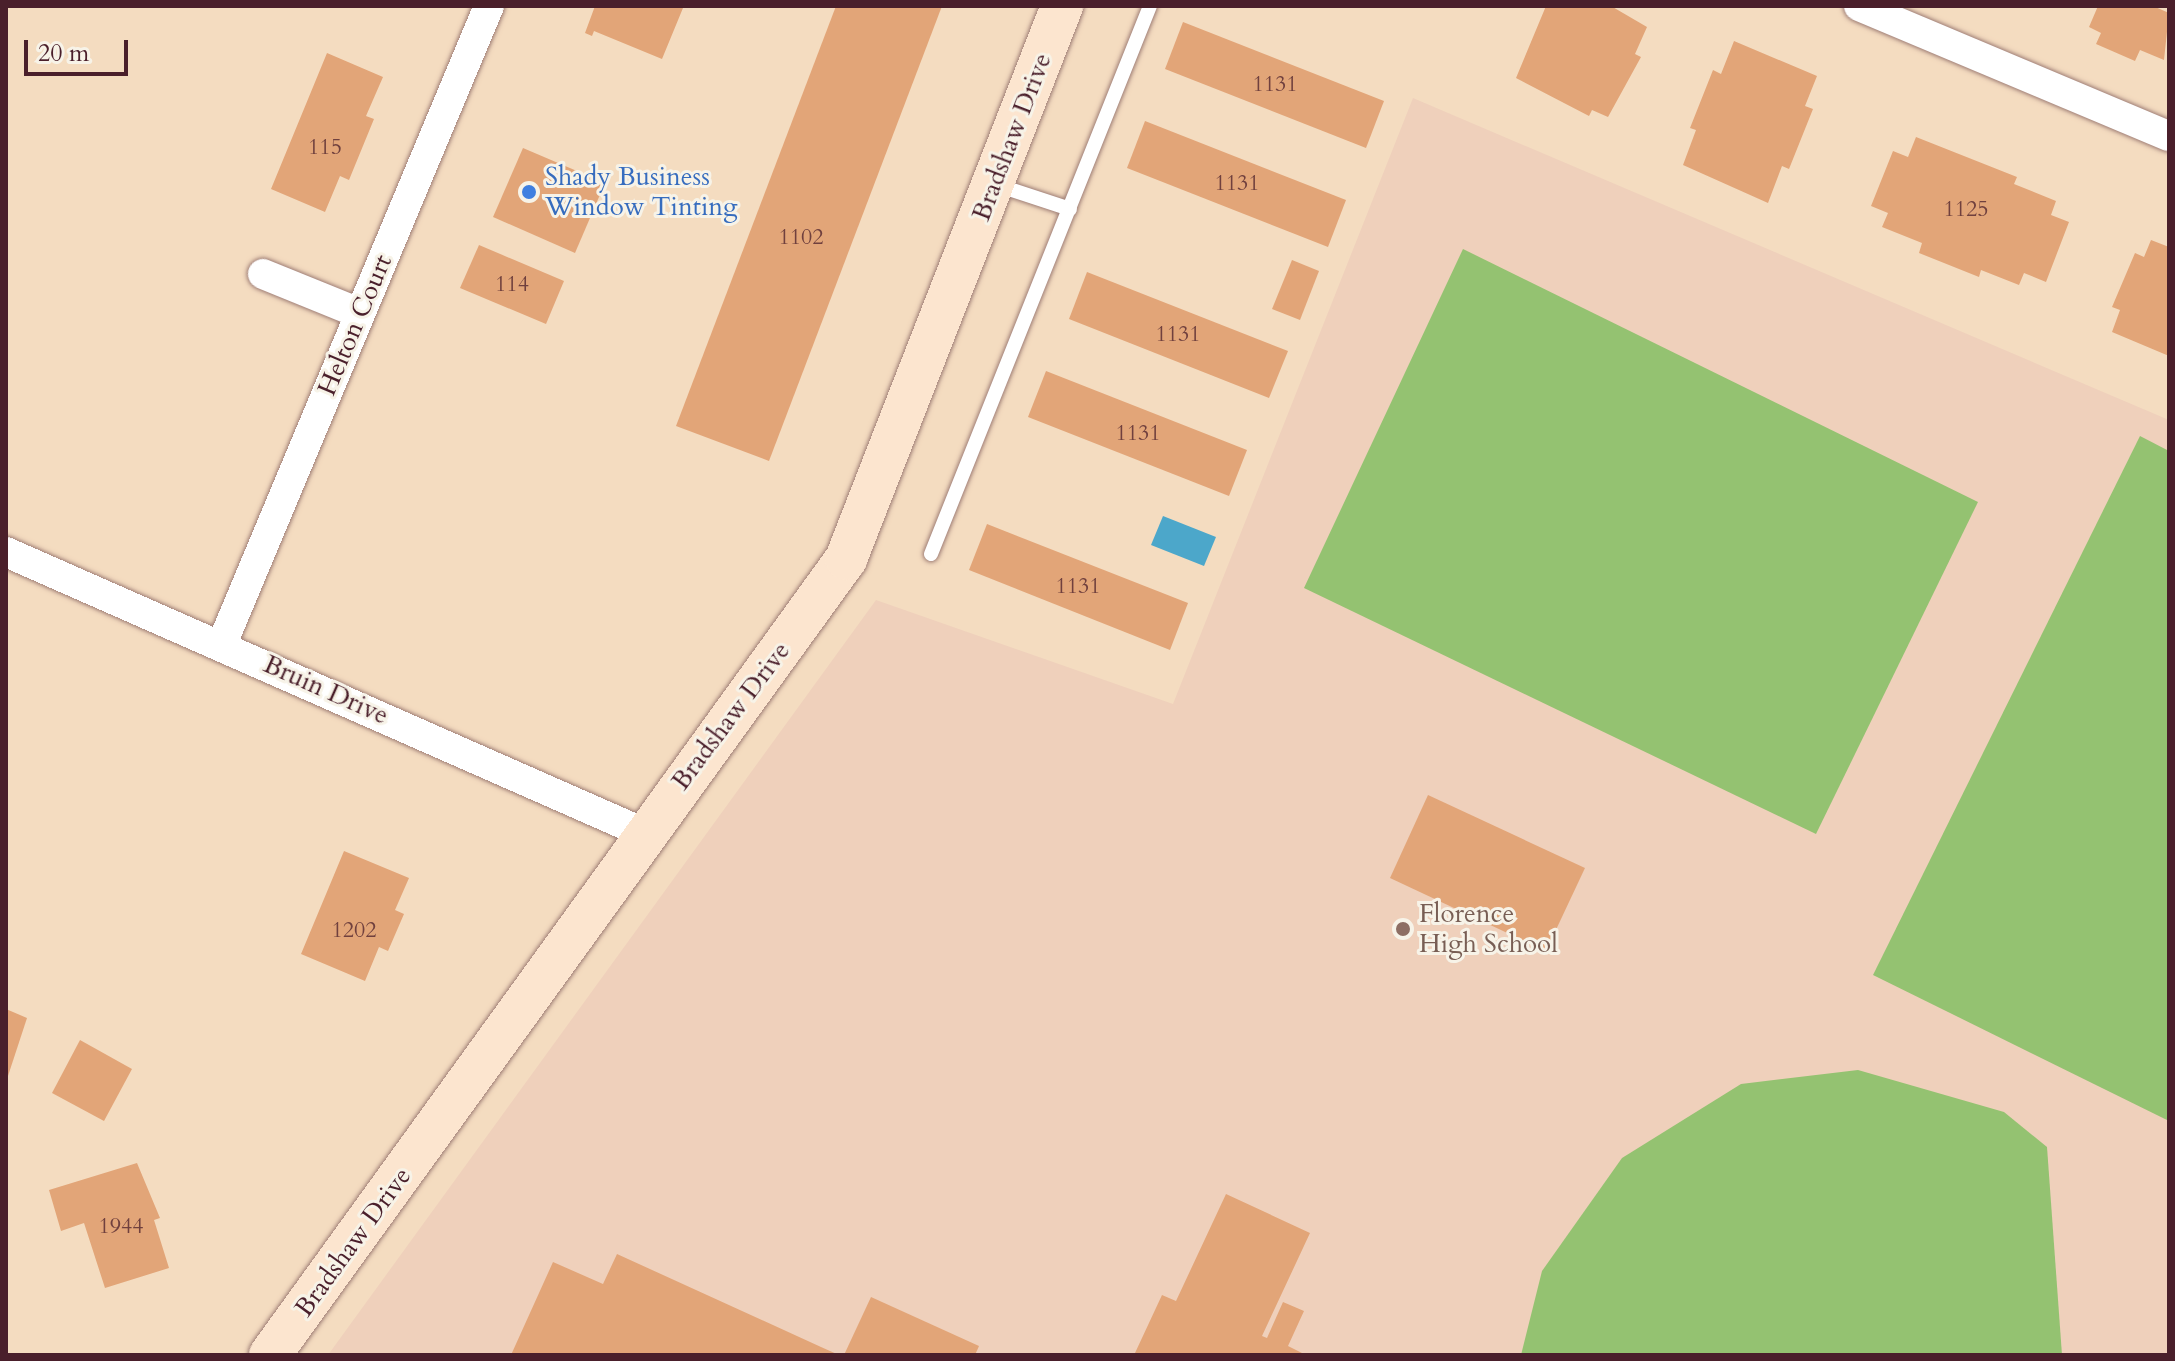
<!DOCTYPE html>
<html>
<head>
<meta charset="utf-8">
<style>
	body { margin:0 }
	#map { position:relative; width:2175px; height:1361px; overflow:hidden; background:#f4dcc0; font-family:Cardo,serif }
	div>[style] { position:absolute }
	.built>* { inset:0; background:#efd0bb }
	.green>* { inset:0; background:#94c271 }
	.water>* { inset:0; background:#4ca7ca }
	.building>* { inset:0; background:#e2a578 }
	.roads { filter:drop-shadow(0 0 2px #9f7e76) drop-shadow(0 0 2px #9f7e76) }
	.lane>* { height:14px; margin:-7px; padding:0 7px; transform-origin:7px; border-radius:7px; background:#fff }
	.street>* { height:30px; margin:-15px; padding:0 15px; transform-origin:15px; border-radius:15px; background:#fff }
	.secondary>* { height:42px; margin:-21px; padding:0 21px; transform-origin:21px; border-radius:21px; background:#fce5cf }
	.dots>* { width:22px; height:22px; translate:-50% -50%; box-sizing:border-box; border:4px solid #f7f3e8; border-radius:50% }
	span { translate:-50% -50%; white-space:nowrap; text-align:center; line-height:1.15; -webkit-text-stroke:6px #f7f3e8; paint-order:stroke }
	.number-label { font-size:22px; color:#70403e }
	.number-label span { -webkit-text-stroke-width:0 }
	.street-label { font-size:26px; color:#4a1f2b }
	.shop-label { font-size:26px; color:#366cbe }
	.left { translate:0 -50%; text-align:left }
	.education-label { font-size:26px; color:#785e54 }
	.frame { position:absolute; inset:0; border:8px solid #4a1f2b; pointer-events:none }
	.scale { position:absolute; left:24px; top:40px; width:104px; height:36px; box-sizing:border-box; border:4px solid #4a1f2b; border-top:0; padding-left:10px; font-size:24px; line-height:28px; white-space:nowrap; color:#4a1f2b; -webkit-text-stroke:6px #f7f3e8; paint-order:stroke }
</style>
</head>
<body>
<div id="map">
	<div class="built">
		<i style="clip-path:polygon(1413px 98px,2169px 420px,2169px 1355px,328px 1355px,876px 600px,1173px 704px)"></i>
	</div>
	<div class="green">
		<i style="clip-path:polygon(1463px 249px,1978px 502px,1816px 834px,1304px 588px)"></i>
		<i style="clip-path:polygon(2140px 436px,2169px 451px,2169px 1121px,1873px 975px)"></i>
		<i style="clip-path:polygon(1858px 1070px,2004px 1112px,2047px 1147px,2062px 1355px,1521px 1355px,1542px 1271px,1622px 1158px,1741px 1084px)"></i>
	</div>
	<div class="water">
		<i style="clip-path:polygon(1163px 516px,1216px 537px,1204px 566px,1151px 545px)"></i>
	</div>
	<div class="building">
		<i style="clip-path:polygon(595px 6px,678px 6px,683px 8px,662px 59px,594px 31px,592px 36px,585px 33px)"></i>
		<i style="clip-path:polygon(836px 6px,942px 6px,769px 461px,676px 426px)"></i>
		<i style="clip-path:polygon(1546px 6px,1611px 6px,1647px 27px,1635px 54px,1641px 57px,1608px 117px,1592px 110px,1589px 116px,1516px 78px)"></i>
		<i style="clip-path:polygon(2098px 6px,2153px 6px,2169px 13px,2164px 60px,2140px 50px,2135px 61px,2096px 44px,2101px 33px,2089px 27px)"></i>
		<i style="clip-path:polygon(1183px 22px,1384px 101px,1366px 148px,1165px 69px)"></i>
		<i style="clip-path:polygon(1734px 41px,1817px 76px,1805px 106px,1813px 109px,1789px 169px,1782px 166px,1768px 203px,1683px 165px,1696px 130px,1690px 128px,1713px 70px,1721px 74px)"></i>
		<i style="clip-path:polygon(327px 53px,383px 77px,366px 116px,374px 119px,349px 180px,340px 176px,325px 212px,271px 189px)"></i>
		<i style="clip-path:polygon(1145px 121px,1346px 200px,1328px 247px,1127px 168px)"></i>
		<i style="clip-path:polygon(1916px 137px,2017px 177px,2014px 184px,2056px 201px,2051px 215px,2069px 222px,2046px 282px,2024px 273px,2019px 285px,1981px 270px,1979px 277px,1919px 253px,1922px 243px,1882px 227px,1888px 213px,1871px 206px,1893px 151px,1908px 157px)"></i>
		<i style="clip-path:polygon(523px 148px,605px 183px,575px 253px,493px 217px)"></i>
		<i style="clip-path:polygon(2151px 240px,2169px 247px,2169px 356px,2112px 332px,2120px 310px,2112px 307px,2135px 253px,2144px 257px)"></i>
		<i style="clip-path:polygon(479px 245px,564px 281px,546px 324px,460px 288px)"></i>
		<i style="clip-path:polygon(1292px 260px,1319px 271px,1300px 320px,1272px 309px)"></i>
		<i style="clip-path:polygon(1087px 272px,1288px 351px,1269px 398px,1069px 319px)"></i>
		<i style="clip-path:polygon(1046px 371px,1247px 450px,1229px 496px,1028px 417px)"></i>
		<i style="clip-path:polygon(987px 524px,1188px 603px,1170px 650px,969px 570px)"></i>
		<i style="clip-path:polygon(1428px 795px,1585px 868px,1546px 951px,1390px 878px)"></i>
		<i style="clip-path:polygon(344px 851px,409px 878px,395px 910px,404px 914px,388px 951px,379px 947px,365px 981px,301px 954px)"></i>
		<i style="clip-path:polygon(6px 1009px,27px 1018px,6px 1082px)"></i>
		<i style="clip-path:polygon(80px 1040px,132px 1069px,104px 1121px,52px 1093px)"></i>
		<i style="clip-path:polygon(137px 1163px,160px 1218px,154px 1220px,169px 1268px,105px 1288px,84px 1223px,61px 1231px,49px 1190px)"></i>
		<i style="clip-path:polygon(1226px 1194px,1310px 1233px,1262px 1336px,1267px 1338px,1283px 1302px,1304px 1311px,1288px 1346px,1306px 1355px,1135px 1353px,1162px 1295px,1176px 1301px)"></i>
		<i style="clip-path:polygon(617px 1254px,821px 1347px,839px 1355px,511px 1355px,553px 1262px,603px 1284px)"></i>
		<i style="clip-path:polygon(871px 1297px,979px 1346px,975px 1355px,844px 1355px)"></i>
	</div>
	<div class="roads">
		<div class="lane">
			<i style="left:994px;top:184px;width:80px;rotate:18.2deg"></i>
			<i style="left:931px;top:554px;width:590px;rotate:-68.22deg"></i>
		</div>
		<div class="street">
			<i style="left:1859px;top:6px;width:336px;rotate:22.8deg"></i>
			<i style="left:263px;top:274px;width:104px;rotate:22.1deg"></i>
			<i style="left:6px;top:552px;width:697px;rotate:23.77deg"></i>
			<i style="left:222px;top:644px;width:692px;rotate:-67.29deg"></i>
		</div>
		<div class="secondary">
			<i style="left:270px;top:1355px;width:983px;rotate:-54.11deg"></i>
			<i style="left:846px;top:559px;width:594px;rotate:-68.66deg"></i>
		</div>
	</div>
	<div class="dots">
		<i style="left:529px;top:192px;background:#3f7fe0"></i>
		<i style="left:1403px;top:929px;background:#8d6e63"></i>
	</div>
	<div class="number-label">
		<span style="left:1275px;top:85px">1131</span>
		<span style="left:325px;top:148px">115</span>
		<span style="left:1237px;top:184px">1131</span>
		<span style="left:1966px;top:210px">1125</span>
		<span style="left:801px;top:238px">1102</span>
		<span style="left:512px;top:285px">114</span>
		<span style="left:1178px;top:335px">1131</span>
		<span style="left:1138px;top:434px">1131</span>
		<span style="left:1078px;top:587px">1131</span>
		<span style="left:354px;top:931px">1202</span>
		<span style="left:121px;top:1227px">1944</span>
	</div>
	<div class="street-label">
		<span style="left:1012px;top:137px;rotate:-69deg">Bradshaw Drive</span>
		<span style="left:355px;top:325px;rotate:-67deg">Helton Court</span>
		<span style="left:326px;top:690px;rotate:24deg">Bruin Drive</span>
		<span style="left:731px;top:716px;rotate:-53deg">Bradshaw Drive</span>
		<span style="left:353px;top:1242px;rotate:-54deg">Bradshaw Drive</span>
	</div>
	<div class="shop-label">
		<span class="left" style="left:545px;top:192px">Shady Business<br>Window Tinting</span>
	</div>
	<div class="education-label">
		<span class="left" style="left:1419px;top:929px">Florence<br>High School</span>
	</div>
	<div class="frame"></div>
	<div class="scale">20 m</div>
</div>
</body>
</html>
